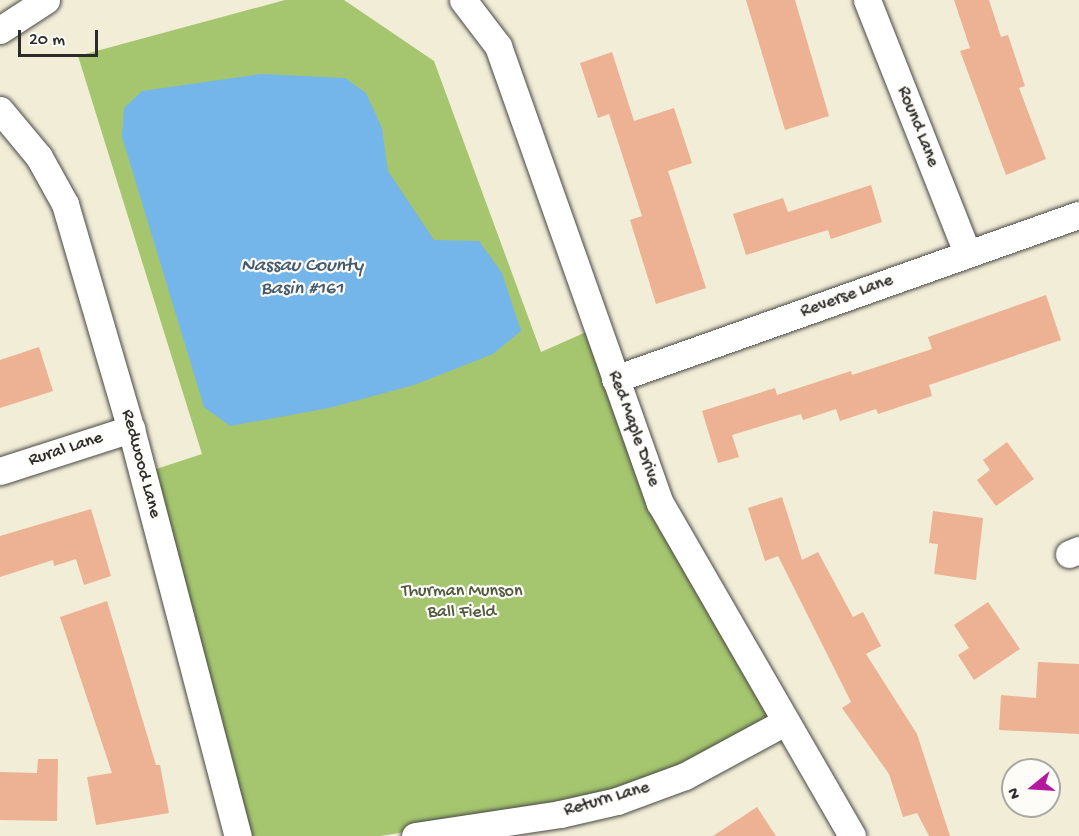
<!DOCTYPE html>
<html>
<head>
<meta charset="utf-8">
<style>
	body { margin:0 }
	#map { position:relative; width:1079px; height:836px; overflow:hidden; background:#f1edd7; font-family:"Gochi Hand",sans-serif }
	div>[style] { position:absolute }
	.green>* { inset:0; background:#a5c66f }
	.water>* { inset:0; background:#74b6e9 }
	.building>* { inset:0; background:#edb194 }
	.roads { filter:drop-shadow(0 0 2px #494845) drop-shadow(0 0 2px #494845) }
	.minor>* { height:27px; margin:-13.5px; padding:0 13.5px; transform-origin:13.5px; border-radius:13.5px; background:#fff }
	span { translate:-50% -50%; white-space:nowrap; text-align:center; line-height:1.15; -webkit-text-stroke:4.5px #fdfcf7; paint-order:stroke }
	.street-label { font-size:18px; color:#2b2b2b }
	.park-label { font-size:18px; color:#505a3f }
	.water-label { font-size:20px; color:#455c6e; font-style:italic }
	.north { position:absolute; left:1001px; top:758px; width:60px; height:60px; box-sizing:border-box; background:#fdfcf7; border:2px solid #a9a8a5; border-radius:50%; rotate:252deg; font-size:16px; font-weight:700; line-height:24px; text-align:center; color:#2b2b2b }
	.north::after { content:''; display:block; margin:auto; width:21px; height:27px; background:#b5179e; clip-path:polygon(50% 0,100% 100%,50% 72%,0 100%) }
	.scale { position:absolute; left:18px; top:30px; width:80px; height:27px; box-sizing:border-box; border:3px solid #2b2b2b; border-top:0; padding-left:8px; font-size:18px; line-height:21px; white-space:nowrap; color:#2b2b2b; -webkit-text-stroke:4px #fdfcf7; paint-order:stroke }
</style>
</head>
<body>
<div id="map">
	<div class="green">
		<i style="clip-path:polygon(285px 0,344px 0,434px 61px,541px 352px,593px 329px,658px 510px,778px 720px,682px 772px,559px 808px,380px 836px,243px 836px,144px 473px,202px 454px,78px 56px)"></i>
	</div>
	<div class="water">
		<i style="clip-path:polygon(261px 74px,345px 78px,366px 93px,382px 128px,388px 171px,434px 240px,479px 241px,502px 273px,521px 331px,493px 354px,414px 385px,329px 408px,230px 426px,204px 407px,122px 137px,124px 108px,142px 91px)"></i>
	</div>
	<div class="building">
		<i style="clip-path:polygon(746px 0,795px 0,829px 116px,785px 130px)"></i>
		<i style="clip-path:polygon(954px 0,989px 0,1001px 37px,1008px 35px,1025px 86px,1019px 88px,1046px 159px,1006px 175px,960px 51px,970px 48px)"></i>
		<i style="clip-path:polygon(612px 52px,634px 121px,674px 108px,692px 163px,668px 171px,706px 288px,656px 304px,630px 220px,642px 216px,609px 114px,598px 118px,580px 63px)"></i>
		<i style="clip-path:polygon(871px 185px,882px 222px,831px 239px,828px 230px,746px 255px,733px 214px,783px 198px,788px 212px)"></i>
		<i style="clip-path:polygon(1046px 295px,1061px 340px,929px 385px,932px 396px,878px 414px,876px 409px,840px 421px,836px 409px,803px 420px,801px 414px,732px 435px,739px 457px,718px 463px,702px 411px,775px 388px,777px 395px,851px 371px,852px 375px,932px 349px,928px 337px)"></i>
		<i style="clip-path:polygon(39px 347px,53px 391px,0 408px,0 360px)"></i>
		<i style="clip-path:polygon(1007px 442px,1034px 479px,996px 506px,977px 480px,990px 470px,983px 460px)"></i>
		<i style="clip-path:polygon(782px 497px,802px 560px,818px 552px,853px 617px,863px 612px,881px 646px,866px 654px,917px 734px,950px 836px,929px 836px,917px 813px,903px 817px,889px 774px,842px 708px,851px 702px,778px 556px,765px 561px,748px 508px)"></i>
		<i style="clip-path:polygon(91px 509px,111px 576px,84px 585px,76px 559px,54px 566px,53px 560px,0 577px,0 536px)"></i>
		<i style="clip-path:polygon(933px 511px,983px 518px,976px 580px,934px 574px,938px 544px,929px 543px)"></i>
		<i style="clip-path:polygon(107px 601px,156px 765px,160px 765px,169px 813px,96px 825px,87px 777px,112px 773px,60px 617px)"></i>
		<i style="clip-path:polygon(988px 602px,1020px 649px,974px 680px,958px 655px,969px 648px,954px 625px)"></i>
		<i style="clip-path:polygon(1038px 662px,1079px 664px,1079px 734px,999px 730px,1001px 695px,1036px 698px)"></i>
		<i style="clip-path:polygon(38px 759px,58px 759px,57px 821px,0 820px,0 772px,37px 773px)"></i>
		<i style="clip-path:polygon(757px 807px,776px 836px,713px 836px)"></i>
	</div>
	<div class="roads">
		<div class="minor">
			<i style="left:463px;top:0;width:58px;rotate:52.7deg"></i>
			<i style="left:498px;top:46px;width:485px;rotate:70.5deg"></i>
			<i style="left:660px;top:503px;width:384px;rotate:60deg"></i>
			<i style="left:867px;top:0;width:272px;rotate:68.4deg"></i>
			<i style="left:0;top:30px;width:55px;rotate:-33.1deg"></i>
			<i style="left:0;top:110px;width:61px;rotate:50.3deg"></i>
			<i style="left:39px;top:157px;width:54px;rotate:61deg"></i>
			<i style="left:65px;top:204px;width:234px;rotate:73.7deg"></i>
			<i style="left:131px;top:429px;width:421px;rotate:75.3deg"></i>
			<i style="left:615px;top:379px;width:492px;rotate:-19.5deg"></i>
			<i style="left:0;top:471px;width:138px;rotate:-17.8deg"></i>
			<i style="left:1069px;top:554px;width:11px;rotate:-22deg"></i>
			<i style="left:415px;top:836px;width:147px;rotate:-8.6deg"></i>
			<i style="left:560px;top:814px;width:58px;rotate:-12.8deg"></i>
			<i style="left:617px;top:801px;width:72px;rotate:-20.2deg"></i>
			<i style="left:685px;top:776px;width:114px;rotate:-28.4deg"></i>
		</div>
	</div>
	<div class="street-label">
		<span style="left:917px;top:127px;rotate:68deg">Round Lane</span>
		<span style="left:847px;top:297px;rotate:-20deg">Reverse Lane</span>
		<span style="left:633px;top:429px;rotate:70deg">Red Maple Drive</span>
		<span style="left:66px;top:450px;rotate:-18deg">Rural Lane</span>
		<span style="left:140px;top:464px;rotate:75deg">Redwood Lane</span>
		<span style="left:607px;top:800px;rotate:-16deg">Return Lane</span>
	</div>
	<div class="park-label">
		<span style="left:462px;top:603px">Thurman Munson<br>Ball Field</span>
	</div>
	<div class="water-label">
		<span style="left:302px;top:278px">Nassau County<br>Basin #161</span>
	</div>
	<div class="north">N</div>
	<div class="scale">20 m</div>
</div>
</body>
</html>
